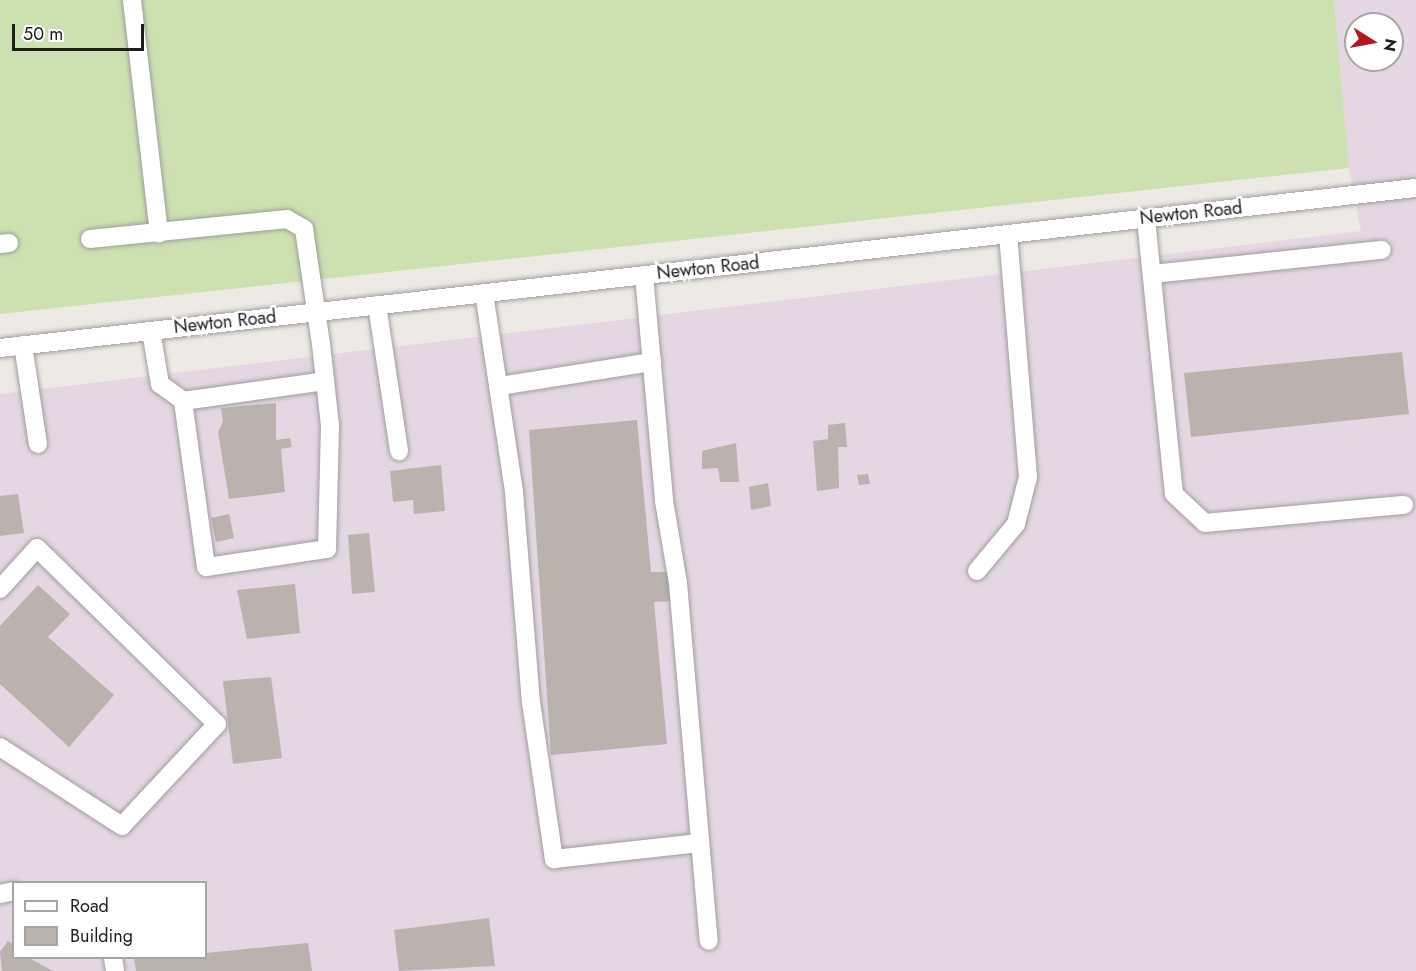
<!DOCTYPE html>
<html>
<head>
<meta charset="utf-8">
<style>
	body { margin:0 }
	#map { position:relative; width:1416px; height:971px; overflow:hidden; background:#ede9e4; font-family:Jost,sans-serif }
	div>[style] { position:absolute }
	.industrial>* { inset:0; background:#e5d6e3 }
	.grass>* { inset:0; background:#cce1af }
	.building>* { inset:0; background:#b9b2ad }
	.roads { filter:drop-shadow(0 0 2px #9e9e9e) drop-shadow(0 0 2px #9e9e9e) }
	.minor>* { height:18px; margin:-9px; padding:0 9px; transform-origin:9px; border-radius:9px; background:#fff }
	span { translate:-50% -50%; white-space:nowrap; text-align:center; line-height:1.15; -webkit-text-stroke:4.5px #fff; paint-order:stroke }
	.street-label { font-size:18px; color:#1d1d1d }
	.legend { position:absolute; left:12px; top:881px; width:195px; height:78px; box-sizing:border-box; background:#fff; border:2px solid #a5a5a5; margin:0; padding:8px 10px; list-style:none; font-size:18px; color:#1d1d1d }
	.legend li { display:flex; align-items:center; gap:12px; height:30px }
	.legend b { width:30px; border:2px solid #a5a5a5 }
	.north { position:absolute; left:1344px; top:12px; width:60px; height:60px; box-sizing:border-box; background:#fff; border:2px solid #a5a5a5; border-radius:50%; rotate:101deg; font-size:16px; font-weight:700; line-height:24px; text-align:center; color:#1d1d1d }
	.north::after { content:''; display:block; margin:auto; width:21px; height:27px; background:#b21724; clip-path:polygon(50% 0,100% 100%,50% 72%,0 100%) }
	.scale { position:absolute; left:12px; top:24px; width:132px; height:27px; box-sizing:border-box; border:3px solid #1d1d1d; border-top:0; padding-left:8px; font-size:18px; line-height:21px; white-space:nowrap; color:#1d1d1d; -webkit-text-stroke:4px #fff; paint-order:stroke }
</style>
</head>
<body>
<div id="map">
	<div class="industrial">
		<i style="clip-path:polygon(evenodd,1334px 0,1416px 0,1416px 971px,0 971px,0 394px,1361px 231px,1349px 168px,1334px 0,1356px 24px,1392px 24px,1392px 60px,1356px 60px,1356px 24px,1334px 0,14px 882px,206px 882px,206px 958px,14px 958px,14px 882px)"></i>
	</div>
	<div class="grass">
		<i style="clip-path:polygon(0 0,1334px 0,1349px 168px,0 314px)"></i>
	</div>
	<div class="building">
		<i style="clip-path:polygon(1402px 352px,1409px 414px,1191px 437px,1184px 373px)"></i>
		<i style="clip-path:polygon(276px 403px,276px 440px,290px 438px,292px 447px,281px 449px,285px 492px,229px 499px,218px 432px,223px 422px,221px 408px)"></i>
		<i style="clip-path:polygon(637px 420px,651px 572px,672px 572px,675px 601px,654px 602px,667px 744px,551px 755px,529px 430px)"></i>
		<i style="clip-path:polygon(845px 423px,847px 447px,838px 447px,839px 488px,817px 491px,813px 441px,828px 439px,828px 425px)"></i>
		<i style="clip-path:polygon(736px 443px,739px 482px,720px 482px,718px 468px,702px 469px,702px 451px)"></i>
		<i style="clip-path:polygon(441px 465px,445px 511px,414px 514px,413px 500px,393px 502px,390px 471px)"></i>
		<i style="clip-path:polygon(868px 474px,870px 484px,859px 485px,857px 475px)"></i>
		<i style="clip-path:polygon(768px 483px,771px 506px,751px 510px,749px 487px)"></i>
		<i style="clip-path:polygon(18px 494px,24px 533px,0 536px,0 496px)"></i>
		<i style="clip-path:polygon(229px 514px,234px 538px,216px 542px,211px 518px)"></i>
		<i style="clip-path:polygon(369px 533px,375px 592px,352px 594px,348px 535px)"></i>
		<i style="clip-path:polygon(295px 584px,300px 633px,247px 639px,237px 590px)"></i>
		<i style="clip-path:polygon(38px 585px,70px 614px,48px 637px,114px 695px,69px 747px,0 684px,0 626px)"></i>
		<i style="clip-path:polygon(271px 677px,282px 758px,233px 764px,223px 681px)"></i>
		<i style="clip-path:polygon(489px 918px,495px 966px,399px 971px,394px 930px)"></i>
		<i style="clip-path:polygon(8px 941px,14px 945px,14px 958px,29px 958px,53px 971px,2px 971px,0 952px)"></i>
		<i style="clip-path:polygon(308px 943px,312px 971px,136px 971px,134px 958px,206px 958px,206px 953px)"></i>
	</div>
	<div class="roads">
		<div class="minor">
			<i style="left:132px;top:0;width:235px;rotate:83.4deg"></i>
			<i style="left:1146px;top:219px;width:276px;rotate:84.2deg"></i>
			<i style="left:1174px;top:494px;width:42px;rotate:43.1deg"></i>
			<i style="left:1205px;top:523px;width:200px;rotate:-5.2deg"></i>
			<i style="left:90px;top:239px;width:198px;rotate:-5.8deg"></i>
			<i style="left:287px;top:219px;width:20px;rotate:30deg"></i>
			<i style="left:304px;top:229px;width:116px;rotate:81.6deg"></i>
			<i style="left:321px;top:344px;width:82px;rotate:83.7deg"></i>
			<i style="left:330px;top:426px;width:123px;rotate:91.4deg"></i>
			<i style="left:327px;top:549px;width:122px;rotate:171.5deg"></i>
			<i style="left:206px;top:567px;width:168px;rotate:-97.9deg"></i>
			<i style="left:183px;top:401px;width:143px;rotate:-8deg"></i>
			<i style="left:0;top:244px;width:9px;rotate:-6deg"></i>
			<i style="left:1152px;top:274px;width:231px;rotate:-6deg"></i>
			<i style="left:644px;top:275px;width:227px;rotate:84.9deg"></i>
			<i style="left:664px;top:501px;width:83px;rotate:80.3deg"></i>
			<i style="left:678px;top:583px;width:359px;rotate:85.1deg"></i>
			<i style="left:484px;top:293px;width:201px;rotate:81.4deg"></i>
			<i style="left:514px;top:492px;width:211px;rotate:85.4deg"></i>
			<i style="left:531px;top:702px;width:159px;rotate:81.7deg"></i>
			<i style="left:554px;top:859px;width:146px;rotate:-6.3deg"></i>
			<i style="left:377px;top:305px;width:148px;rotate:81.4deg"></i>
			<i style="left:151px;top:331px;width:54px;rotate:80.4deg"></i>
			<i style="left:160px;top:384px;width:29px;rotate:36deg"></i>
			<i style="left:23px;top:345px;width:100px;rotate:81.4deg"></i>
			<i style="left:0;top:348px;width:1425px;rotate:-6.45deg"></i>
			<i style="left:500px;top:386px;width:154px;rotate:-9deg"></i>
			<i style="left:977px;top:571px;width:61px;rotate:-50.3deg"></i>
			<i style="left:1016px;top:524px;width:49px;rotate:-75.7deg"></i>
			<i style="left:1028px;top:477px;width:244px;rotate:-94.7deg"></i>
			<i style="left:0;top:589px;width:55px;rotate:-47.9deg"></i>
			<i style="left:37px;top:548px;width:252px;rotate:44.4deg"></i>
			<i style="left:217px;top:724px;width:139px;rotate:133deg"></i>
			<i style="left:122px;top:826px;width:145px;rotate:-147.1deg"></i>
			<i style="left:0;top:894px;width:14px;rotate:-12deg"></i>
			<i style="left:113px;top:958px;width:13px;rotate:81deg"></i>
		</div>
	</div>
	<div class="street-label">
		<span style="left:1191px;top:213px;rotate:-6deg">Newton Road</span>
		<span style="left:708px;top:268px;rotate:-6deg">Newton Road</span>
		<span style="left:225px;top:322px;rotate:-6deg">Newton Road</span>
	</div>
	<ul class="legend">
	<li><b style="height:8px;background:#fff"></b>Road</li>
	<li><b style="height:16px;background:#b9b2ad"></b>Building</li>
	</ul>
	<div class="north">N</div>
	<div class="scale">50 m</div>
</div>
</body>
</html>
